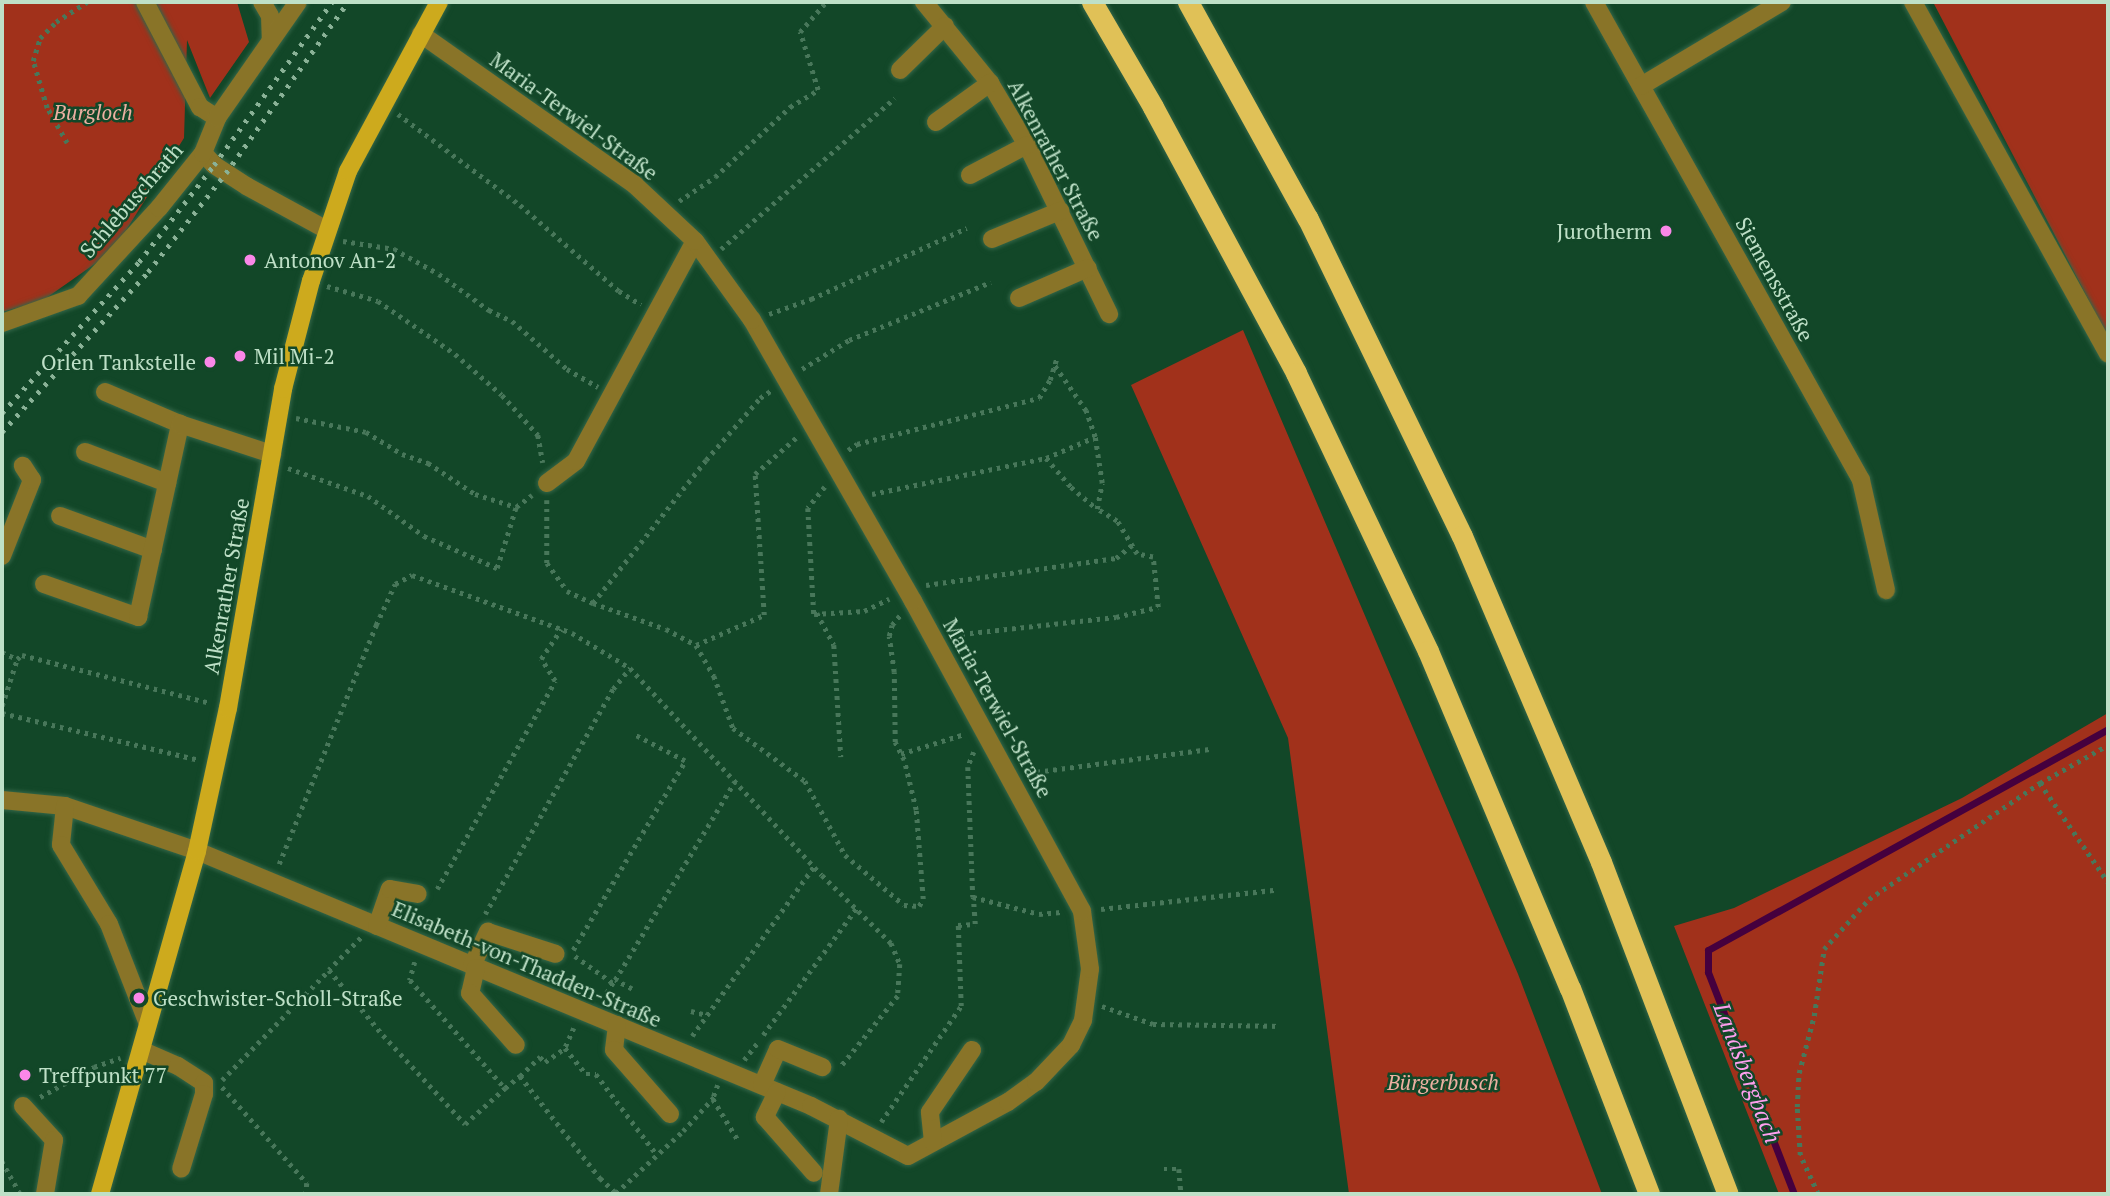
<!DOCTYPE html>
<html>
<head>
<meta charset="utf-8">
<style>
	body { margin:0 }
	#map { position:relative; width:2110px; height:1196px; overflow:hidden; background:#124728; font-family:"PT Serif",serif }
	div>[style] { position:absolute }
	.green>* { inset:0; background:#a1311b }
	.stream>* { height:7px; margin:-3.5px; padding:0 3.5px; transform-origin:3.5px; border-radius:3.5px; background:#45003e }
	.path>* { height:4.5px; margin-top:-2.25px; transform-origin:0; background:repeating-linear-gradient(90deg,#48775a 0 3.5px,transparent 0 8.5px) }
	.roads { filter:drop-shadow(0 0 2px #346648) drop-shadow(0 0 2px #346648) }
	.minor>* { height:18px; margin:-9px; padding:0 9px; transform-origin:9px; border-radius:9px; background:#897428 }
	.major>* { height:18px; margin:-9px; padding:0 9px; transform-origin:9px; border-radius:9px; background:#cdaa1d }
	.highway>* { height:21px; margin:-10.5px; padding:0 10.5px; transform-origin:10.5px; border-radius:10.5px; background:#e0c157 }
	.rail>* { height:5px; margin-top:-2.5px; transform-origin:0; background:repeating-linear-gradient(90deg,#8ab297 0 3.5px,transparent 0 10.5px) }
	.dots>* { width:19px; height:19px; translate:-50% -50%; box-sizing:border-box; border:4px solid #124728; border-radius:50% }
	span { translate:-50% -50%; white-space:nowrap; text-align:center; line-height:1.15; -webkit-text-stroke:5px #124728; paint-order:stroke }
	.park-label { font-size:21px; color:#edb0a2; font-style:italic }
	.street-label { font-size:21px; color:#bee0c7 }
	.poi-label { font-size:21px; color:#bee0c7 }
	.right { translate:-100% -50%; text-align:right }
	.left { translate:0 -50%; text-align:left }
	.water-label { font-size:23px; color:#fe9fee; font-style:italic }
	.frame { position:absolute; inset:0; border:4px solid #bee0c7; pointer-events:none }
</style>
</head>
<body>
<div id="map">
	<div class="green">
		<i style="clip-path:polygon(2px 2px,237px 2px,249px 42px,210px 98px,187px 40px,184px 138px,113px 251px,42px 301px,2px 312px)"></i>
		<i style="clip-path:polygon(1933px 2px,2108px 2px,2108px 337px)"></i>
		<i style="clip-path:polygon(1243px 330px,1518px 974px,1602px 1194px,1349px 1194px,1288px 738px,1131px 385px)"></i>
		<i style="clip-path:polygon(2108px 713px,2108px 1194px,1779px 1194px,1674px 926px,1734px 908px,1962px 798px)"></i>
	</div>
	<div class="stream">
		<i style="left:1794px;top:1194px;width:238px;rotate:-111.2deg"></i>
		<i style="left:1708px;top:972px;width:22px;rotate:-90deg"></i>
		<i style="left:1708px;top:950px;width:457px;rotate:-28.9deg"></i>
	</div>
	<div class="path">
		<i style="left:398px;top:114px;width:152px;rotate:36.7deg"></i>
		<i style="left:520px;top:205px;width:131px;rotate:41deg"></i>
		<i style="left:619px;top:291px;width:26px;rotate:32deg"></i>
		<i style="left:67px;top:143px;width:40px;rotate:-119.7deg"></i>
		<i style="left:47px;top:108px;width:49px;rotate:-106.6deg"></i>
		<i style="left:33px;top:61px;width:24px;rotate:-73deg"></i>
		<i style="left:40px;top:38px;width:23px;rotate:-45deg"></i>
		<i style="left:56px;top:22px;width:37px;rotate:-33deg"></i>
		<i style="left:679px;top:201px;width:43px;rotate:-33.7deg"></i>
		<i style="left:715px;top:177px;width:103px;rotate:-43deg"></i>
		<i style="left:790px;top:107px;width:33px;rotate:-31deg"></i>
		<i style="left:818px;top:90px;width:61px;rotate:-107.2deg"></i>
		<i style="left:800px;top:32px;width:40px;rotate:-49deg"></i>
		<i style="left:343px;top:241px;width:52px;rotate:8.9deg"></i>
		<i style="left:394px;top:249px;width:51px;rotate:29.1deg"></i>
		<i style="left:439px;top:274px;width:62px;rotate:35.8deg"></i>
		<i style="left:489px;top:310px;width:25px;rotate:26deg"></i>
		<i style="left:512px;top:321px;width:73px;rotate:41.1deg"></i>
		<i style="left:567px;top:369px;width:36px;rotate:30deg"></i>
		<i style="left:721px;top:249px;width:230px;rotate:-41deg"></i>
		<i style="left:327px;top:286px;width:53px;rotate:16.4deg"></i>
		<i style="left:378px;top:301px;width:93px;rotate:34.5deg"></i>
		<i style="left:455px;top:354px;width:62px;rotate:41.1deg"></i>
		<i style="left:502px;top:395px;width:54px;rotate:48deg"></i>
		<i style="left:538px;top:435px;width:28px;rotate:80deg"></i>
		<i style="left:769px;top:314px;width:45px;rotate:-19.7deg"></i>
		<i style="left:811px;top:299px;width:171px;rotate:-24.5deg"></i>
		<i style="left:802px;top:369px;width:55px;rotate:-31.7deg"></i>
		<i style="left:849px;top:340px;width:153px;rotate:-22.2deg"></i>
		<i style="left:296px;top:418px;width:71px;rotate:11.3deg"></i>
		<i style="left:366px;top:432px;width:42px;rotate:31.4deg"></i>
		<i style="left:402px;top:454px;width:28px;rotate:19deg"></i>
		<i style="left:428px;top:463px;width:56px;rotate:33.4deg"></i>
		<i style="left:475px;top:494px;width:43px;rotate:17.6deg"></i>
		<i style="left:516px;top:507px;width:20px;rotate:-37deg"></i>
		<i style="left:848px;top:450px;width:11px;rotate:-34deg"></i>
		<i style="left:857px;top:444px;width:188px;rotate:-14.2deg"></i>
		<i style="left:1039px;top:398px;width:21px;rotate:-59deg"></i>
		<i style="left:1050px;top:380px;width:24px;rotate:-73deg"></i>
		<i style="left:1046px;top:458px;width:38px;rotate:49deg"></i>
		<i style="left:1071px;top:487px;width:34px;rotate:40deg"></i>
		<i style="left:288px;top:468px;width:85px;rotate:19.3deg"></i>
		<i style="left:368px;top:496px;width:69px;rotate:35.5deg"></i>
		<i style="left:424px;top:536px;width:80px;rotate:23.7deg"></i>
		<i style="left:497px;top:568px;width:64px;rotate:-72.7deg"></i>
		<i style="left:825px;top:487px;width:27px;rotate:129deg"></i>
		<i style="left:808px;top:508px;width:106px;rotate:86.8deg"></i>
		<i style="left:814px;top:614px;width:50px;rotate:-3.4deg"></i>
		<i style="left:864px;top:611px;width:28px;rotate:-26deg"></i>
		<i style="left:872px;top:494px;width:178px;rotate:-11.7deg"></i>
		<i style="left:1046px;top:458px;width:53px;rotate:-23.2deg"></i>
		<i style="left:547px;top:500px;width:63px;rotate:90deg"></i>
		<i style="left:547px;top:563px;width:34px;rotate:54deg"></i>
		<i style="left:567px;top:591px;width:29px;rotate:25deg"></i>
		<i style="left:593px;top:603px;width:182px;rotate:-51.7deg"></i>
		<i style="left:706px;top:460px;width:82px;rotate:-48.9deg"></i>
		<i style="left:760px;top:398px;width:14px;rotate:-34deg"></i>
		<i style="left:926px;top:585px;width:192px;rotate:-8.1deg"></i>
		<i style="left:1116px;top:558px;width:21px;rotate:-39deg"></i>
		<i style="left:593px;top:603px;width:77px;rotate:19.6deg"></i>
		<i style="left:666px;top:629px;width:34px;rotate:28deg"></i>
		<i style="left:696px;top:645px;width:36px;rotate:60deg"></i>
		<i style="left:714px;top:676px;width:55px;rotate:69.9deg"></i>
		<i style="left:733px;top:728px;width:89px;rotate:36.4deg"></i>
		<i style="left:805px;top:781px;width:84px;rotate:61.6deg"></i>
		<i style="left:845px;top:855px;width:77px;rotate:40.3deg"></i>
		<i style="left:904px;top:905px;width:15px;rotate:4deg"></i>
		<i style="left:919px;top:906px;width:8px;rotate:-60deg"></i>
		<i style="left:923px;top:899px;width:89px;rotate:-94.5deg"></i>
		<i style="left:916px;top:810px;width:51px;rotate:-103.5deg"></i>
		<i style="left:904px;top:760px;width:20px;rotate:-117deg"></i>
		<i style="left:895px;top:742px;width:70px;rotate:-90.8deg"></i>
		<i style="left:894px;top:672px;width:36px;rotate:-98deg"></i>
		<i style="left:889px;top:636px;width:11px;rotate:-75deg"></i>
		<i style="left:892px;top:625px;width:13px;rotate:-51deg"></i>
		<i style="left:817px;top:613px;width:36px;rotate:62deg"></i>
		<i style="left:834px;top:645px;width:112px;rotate:86.4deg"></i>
		<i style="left:376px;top:625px;width:45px;rotate:-65.1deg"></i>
		<i style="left:395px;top:584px;width:19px;rotate:-28deg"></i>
		<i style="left:412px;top:575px;width:170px;rotate:19.9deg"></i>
		<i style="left:572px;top:633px;width:68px;rotate:31.1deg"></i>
		<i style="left:630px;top:668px;width:282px;rotate:47.2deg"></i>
		<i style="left:822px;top:875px;width:97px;rotate:44.6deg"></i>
		<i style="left:891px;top:943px;width:23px;rotate:67deg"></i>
		<i style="left:900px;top:964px;width:32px;rotate:94deg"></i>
		<i style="left:898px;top:996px;width:92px;rotate:128.9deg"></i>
		<i style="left:953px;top:635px;width:164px;rotate:-6.3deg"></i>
		<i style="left:1116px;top:617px;width:43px;rotate:-13.4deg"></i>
		<i style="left:1158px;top:607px;width:50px;rotate:-95.7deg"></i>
		<i style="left:1153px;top:557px;width:16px;rotate:-169deg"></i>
		<i style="left:1137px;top:554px;width:39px;rotate:-121deg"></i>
		<i style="left:1117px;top:521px;width:23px;rotate:-149deg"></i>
		<i style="left:1097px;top:509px;width:26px;rotate:-79deg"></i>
		<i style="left:1102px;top:483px;width:47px;rotate:-98.7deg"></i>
		<i style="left:1095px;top:437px;width:28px;rotate:-109deg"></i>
		<i style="left:1086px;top:411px;width:56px;rotate:-124.8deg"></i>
		<i style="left:696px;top:645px;width:74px;rotate:-23.8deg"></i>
		<i style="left:764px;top:615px;width:141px;rotate:-93.7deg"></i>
		<i style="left:755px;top:474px;width:56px;rotate:-41.4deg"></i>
		<i style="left:2px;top:652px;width:17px;rotate:25deg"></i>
		<i style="left:2px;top:706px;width:49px;rotate:-72.3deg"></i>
		<i style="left:17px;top:659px;width:6px;rotate:-39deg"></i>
		<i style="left:22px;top:655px;width:194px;rotate:14.3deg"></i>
		<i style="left:2px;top:713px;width:203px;rotate:13.4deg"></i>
		<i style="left:974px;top:752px;width:16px;rotate:112deg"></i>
		<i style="left:968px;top:767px;width:130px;rotate:87.8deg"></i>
		<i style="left:973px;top:897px;width:68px;rotate:14.4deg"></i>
		<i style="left:1039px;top:914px;width:22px;rotate:-5deg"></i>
		<i style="left:901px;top:754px;width:67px;rotate:-17.4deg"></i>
		<i style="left:1028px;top:773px;width:185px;rotate:-7.5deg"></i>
		<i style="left:2040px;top:783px;width:120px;rotate:55.5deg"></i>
		<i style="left:279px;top:864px;width:260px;rotate:-67.9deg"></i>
		<i style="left:437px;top:889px;width:239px;rotate:-60.4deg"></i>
		<i style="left:555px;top:681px;width:26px;rotate:-122deg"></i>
		<i style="left:541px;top:659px;width:36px;rotate:-56deg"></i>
		<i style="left:1101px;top:909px;width:174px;rotate:-6.3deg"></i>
		<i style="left:485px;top:914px;width:259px;rotate:-60.4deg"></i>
		<i style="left:613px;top:689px;width:27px;rotate:-51deg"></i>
		<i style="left:361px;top:938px;width:45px;rotate:135deg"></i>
		<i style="left:329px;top:970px;width:85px;rotate:50.3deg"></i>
		<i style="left:383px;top:1035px;width:121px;rotate:47.3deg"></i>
		<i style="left:465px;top:1124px;width:54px;rotate:-42deg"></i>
		<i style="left:573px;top:950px;width:220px;rotate:-59.3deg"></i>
		<i style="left:685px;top:761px;width:59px;rotate:-152.6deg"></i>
		<i style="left:575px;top:956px;width:47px;rotate:35.4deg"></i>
		<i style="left:415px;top:962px;width:19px;rotate:106deg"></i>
		<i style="left:410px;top:980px;width:144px;rotate:48.7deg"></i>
		<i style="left:505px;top:1088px;width:19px;rotate:-39deg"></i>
		<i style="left:520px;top:1076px;width:130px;rotate:51.9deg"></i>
		<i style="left:600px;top:1178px;width:22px;rotate:43deg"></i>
		<i style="left:616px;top:1193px;width:91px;rotate:-42.8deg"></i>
		<i style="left:683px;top:1131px;width:46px;rotate:-47.6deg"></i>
		<i style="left:632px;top:989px;width:19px;rotate:-152deg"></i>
		<i style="left:615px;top:980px;width:232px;rotate:-58.9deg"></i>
		<i style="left:602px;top:1000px;width:22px;rotate:-58deg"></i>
		<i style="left:1102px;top:1006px;width:54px;rotate:19.4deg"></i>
		<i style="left:1153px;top:1024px;width:127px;rotate:0.9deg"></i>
		<i style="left:691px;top:1011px;width:16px;rotate:14deg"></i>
		<i style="left:574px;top:1028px;width:22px;rotate:114deg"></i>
		<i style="left:565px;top:1048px;width:33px;rotate:51deg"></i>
		<i style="left:586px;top:1074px;width:10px"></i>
		<i style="left:596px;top:1074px;width:101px;rotate:53deg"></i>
		<i style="left:763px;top:1035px;width:157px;rotate:-53.6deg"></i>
		<i style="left:692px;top:1036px;width:209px;rotate:-54.3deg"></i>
		<i style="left:744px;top:1060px;width:23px;rotate:-52deg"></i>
		<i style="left:520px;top:1076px;width:28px;rotate:-44deg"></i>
		<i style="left:540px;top:1057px;width:7px;rotate:45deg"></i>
		<i style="left:545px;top:1062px;width:24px;rotate:-35deg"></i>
		<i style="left:222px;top:1080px;width:153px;rotate:-45.8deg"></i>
		<i style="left:718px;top:1085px;width:15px;rotate:110deg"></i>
		<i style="left:713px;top:1099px;width:48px;rotate:58.6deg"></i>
		<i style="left:222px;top:1087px;width:128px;rotate:48.5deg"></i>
		<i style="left:307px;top:1183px;width:11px;rotate:95deg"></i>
		<i style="left:40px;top:1097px;width:62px;rotate:-29.1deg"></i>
		<i style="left:94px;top:1067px;width:28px;rotate:-19deg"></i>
		<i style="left:881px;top:1122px;width:141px;rotate:-55.4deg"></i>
		<i style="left:961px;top:1006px;width:81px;rotate:-92.1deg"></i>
		<i style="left:958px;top:925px;width:17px;rotate:-3deg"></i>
		<i style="left:975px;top:924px;width:27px;rotate:-94deg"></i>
		<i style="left:2px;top:1161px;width:38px;rotate:61deg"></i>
		<i style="left:1164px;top:1169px;width:15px"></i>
		<i style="left:1179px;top:1169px;width:25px;rotate:85deg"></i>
		<i style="left:1818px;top:1194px;width:43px;rotate:-114.8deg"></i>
		<i style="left:1800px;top:1155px;width:48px;rotate:-93.6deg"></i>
		<i style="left:1797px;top:1107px;width:34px;rotate:-87deg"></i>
		<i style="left:1799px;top:1073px;width:59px;rotate:-75.3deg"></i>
		<i style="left:1814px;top:1016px;width:68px;rotate:-81.5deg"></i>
		<i style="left:1824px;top:949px;width:67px;rotate:-48deg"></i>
		<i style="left:1869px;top:899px;width:207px;rotate:-34.2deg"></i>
		<i style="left:2040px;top:783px;width:78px;rotate:-29.2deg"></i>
	</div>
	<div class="roads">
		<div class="minor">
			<i style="left:145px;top:2px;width:119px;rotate:62.4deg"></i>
			<i style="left:200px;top:107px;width:20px;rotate:33deg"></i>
			<i style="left:262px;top:2px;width:16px;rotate:60deg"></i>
			<i style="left:270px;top:16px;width:23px;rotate:88deg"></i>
			<i style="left:924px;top:2px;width:104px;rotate:50.8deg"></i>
			<i style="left:990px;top:83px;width:72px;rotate:59.2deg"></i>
			<i style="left:1027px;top:145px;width:188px;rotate:64.1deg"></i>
			<i style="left:1594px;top:2px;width:548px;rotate:60.81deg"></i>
			<i style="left:1861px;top:480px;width:113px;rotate:77.2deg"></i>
			<i style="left:1913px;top:2px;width:402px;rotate:61deg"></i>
			<i style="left:900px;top:70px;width:63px;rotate:-44.4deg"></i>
			<i style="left:1641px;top:86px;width:164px;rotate:-30.8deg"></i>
			<i style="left:936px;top:122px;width:67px;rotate:-35.8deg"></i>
			<i style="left:203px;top:153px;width:16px;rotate:47deg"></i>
			<i style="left:214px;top:165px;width:40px;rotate:32.9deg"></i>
			<i style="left:248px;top:187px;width:90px;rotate:28.6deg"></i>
			<i style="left:970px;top:175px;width:64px;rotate:-27.8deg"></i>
			<i style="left:992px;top:239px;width:74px;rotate:-22.4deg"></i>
			<i style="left:1019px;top:298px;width:75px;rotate:-23.5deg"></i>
			<i style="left:2px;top:323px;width:81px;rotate:-19.6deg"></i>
			<i style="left:78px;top:296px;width:120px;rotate:-47.4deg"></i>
			<i style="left:159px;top:208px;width:70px;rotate:-51.3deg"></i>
			<i style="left:203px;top:153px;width:38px;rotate:-68deg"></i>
			<i style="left:217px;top:118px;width:141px;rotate:-55.1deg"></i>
			<i style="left:105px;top:392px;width:82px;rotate:23.1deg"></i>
			<i style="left:85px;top:452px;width:88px;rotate:20.7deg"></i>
			<i style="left:547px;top:483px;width:36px;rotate:-37deg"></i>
			<i style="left:576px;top:461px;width:250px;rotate:-61.6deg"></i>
			<i style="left:60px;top:516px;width:99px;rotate:20.1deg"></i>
			<i style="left:2px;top:556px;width:82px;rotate:-68.5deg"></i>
			<i style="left:32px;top:480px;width:17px;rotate:-123deg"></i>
			<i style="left:44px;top:584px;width:100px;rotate:19.3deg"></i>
			<i style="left:138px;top:617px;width:198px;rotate:-77.7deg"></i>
			<i style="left:180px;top:424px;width:97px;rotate:18.1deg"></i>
			<i style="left:2px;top:800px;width:63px;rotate:5.4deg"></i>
			<i style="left:65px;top:806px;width:139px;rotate:18.8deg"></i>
			<i style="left:197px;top:851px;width:665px;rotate:22.55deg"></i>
			<i style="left:811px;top:1106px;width:109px;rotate:27.3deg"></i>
			<i style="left:908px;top:1156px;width:114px;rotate:-28.4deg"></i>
			<i style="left:1008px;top:1102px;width:34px;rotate:-36deg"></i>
			<i style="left:1036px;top:1082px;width:51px;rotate:-46.6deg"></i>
			<i style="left:1071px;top:1045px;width:28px;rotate:-64deg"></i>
			<i style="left:1083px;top:1020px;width:51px;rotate:-82.2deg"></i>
			<i style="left:1090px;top:969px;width:59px;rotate:-97.9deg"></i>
			<i style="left:1082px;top:911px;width:353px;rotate:-118.6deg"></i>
			<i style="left:913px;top:601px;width:324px;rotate:-119.8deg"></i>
			<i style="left:752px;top:320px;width:97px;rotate:-125.8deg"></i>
			<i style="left:695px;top:241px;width:82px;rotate:-137deg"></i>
			<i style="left:635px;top:185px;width:262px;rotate:-144.8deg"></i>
			<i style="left:65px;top:806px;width:39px;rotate:96deg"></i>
			<i style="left:61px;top:845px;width:92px;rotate:58.7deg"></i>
			<i style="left:109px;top:924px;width:107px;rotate:68.7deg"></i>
			<i style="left:377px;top:926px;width:39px;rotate:-71deg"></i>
			<i style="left:390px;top:889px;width:28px;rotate:10deg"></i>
			<i style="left:472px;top:966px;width:38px;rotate:-65deg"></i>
			<i style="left:488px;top:932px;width:71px;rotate:17.9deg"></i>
			<i style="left:476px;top:968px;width:26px;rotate:103deg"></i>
			<i style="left:470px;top:993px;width:69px;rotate:48.5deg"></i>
			<i style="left:617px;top:1025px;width:25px;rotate:97deg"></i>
			<i style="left:614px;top:1050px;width:85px;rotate:48.8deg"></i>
			<i style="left:141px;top:1050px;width:40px;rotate:23.4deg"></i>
			<i style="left:178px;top:1066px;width:31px;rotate:33deg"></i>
			<i style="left:204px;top:1083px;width:11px;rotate:90deg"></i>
			<i style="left:204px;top:1094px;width:78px;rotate:107deg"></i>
			<i style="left:762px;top:1085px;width:39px;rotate:-66deg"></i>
			<i style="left:778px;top:1049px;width:48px;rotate:22.2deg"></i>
			<i style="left:777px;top:1092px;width:28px;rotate:116deg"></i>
			<i style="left:765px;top:1117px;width:74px;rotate:48.8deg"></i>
			<i style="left:23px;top:1106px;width:46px;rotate:47.6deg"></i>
			<i style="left:54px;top:1140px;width:55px;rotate:99.5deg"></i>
			<i style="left:933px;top:1142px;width:30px;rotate:-96deg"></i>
			<i style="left:930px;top:1112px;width:75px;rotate:-55.9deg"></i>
			<i style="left:829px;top:1194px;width:76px;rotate:-82.4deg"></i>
		</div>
		<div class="major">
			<i style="left:100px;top:1194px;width:356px;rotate:-74.2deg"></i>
			<i style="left:197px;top:851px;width:146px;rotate:-77.8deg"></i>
			<i style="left:228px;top:708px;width:324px;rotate:-80.2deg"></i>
			<i style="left:283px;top:389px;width:112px;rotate:-75.5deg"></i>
			<i style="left:311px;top:281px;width:116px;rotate:-71.4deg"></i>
			<i style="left:348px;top:171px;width:192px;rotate:-61.7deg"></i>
		</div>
		<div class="highway">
			<i style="left:1092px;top:2px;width:121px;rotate:59.8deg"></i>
			<i style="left:1153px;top:107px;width:302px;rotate:61.7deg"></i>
			<i style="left:1296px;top:373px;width:308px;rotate:64.6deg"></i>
			<i style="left:1428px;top:651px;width:366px;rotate:67.2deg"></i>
			<i style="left:1570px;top:988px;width:221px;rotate:69deg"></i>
			<i style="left:1188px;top:2px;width:248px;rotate:61.1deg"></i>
			<i style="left:1308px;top:219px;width:352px;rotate:64.1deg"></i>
			<i style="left:1462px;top:536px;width:354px;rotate:66.9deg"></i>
			<i style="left:1601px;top:862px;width:355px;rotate:69.1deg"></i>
		</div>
	</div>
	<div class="rail">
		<i style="left:2px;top:413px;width:204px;rotate:-47.8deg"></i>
		<i style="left:139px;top:262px;width:123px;rotate:-52.3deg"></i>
		<i style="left:214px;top:165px;width:201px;rotate:-54.1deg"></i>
		<i style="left:2px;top:432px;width:217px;rotate:-47.6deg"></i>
		<i style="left:148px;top:272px;width:126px;rotate:-51.8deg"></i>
		<i style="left:226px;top:173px;width:210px;rotate:-54.5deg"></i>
	</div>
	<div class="dots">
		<i style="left:1666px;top:231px;background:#fa87e8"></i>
		<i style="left:250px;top:260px;background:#fa87e8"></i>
		<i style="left:240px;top:356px;background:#fa87e8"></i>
		<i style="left:210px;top:362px;background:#fa87e8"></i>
		<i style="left:139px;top:998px;background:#fa87e8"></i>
		<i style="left:25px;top:1075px;background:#fa87e8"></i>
	</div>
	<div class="park-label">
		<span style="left:93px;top:112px">Burgloch</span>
		<span style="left:1443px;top:1082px">Bürgerbusch</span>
	</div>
	<div class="street-label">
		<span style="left:574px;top:116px;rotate:36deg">Maria-Terwiel-Straße</span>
		<span style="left:1056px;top:160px;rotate:62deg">Alkenrather Straße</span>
		<span style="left:131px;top:200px;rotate:-49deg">Schlebuschrath</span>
		<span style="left:1775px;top:279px;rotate:61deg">Siemensstraße</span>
		<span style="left:226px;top:586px;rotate:-80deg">Alkenrather Straße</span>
		<span style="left:998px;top:708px;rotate:61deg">Maria-Terwiel-Straße</span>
		<span style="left:527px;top:964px;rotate:23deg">Elisabeth-von-Thadden-Straße</span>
	</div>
	<div class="poi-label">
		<span class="right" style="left:1652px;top:231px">Jurotherm</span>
		<span class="left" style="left:264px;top:260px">Antonov An-2</span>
		<span class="left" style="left:254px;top:356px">Mil Mi-2</span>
		<span class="right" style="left:196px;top:362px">Orlen Tankstelle</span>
		<span class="left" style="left:153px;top:998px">Geschwister-Scholl-Straße</span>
		<span class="left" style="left:39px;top:1075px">Treffpunkt 77</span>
	</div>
	<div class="water-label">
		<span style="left:1747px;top:1073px;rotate:69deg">Landsbergbach</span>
	</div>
	<div class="frame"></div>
</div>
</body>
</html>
